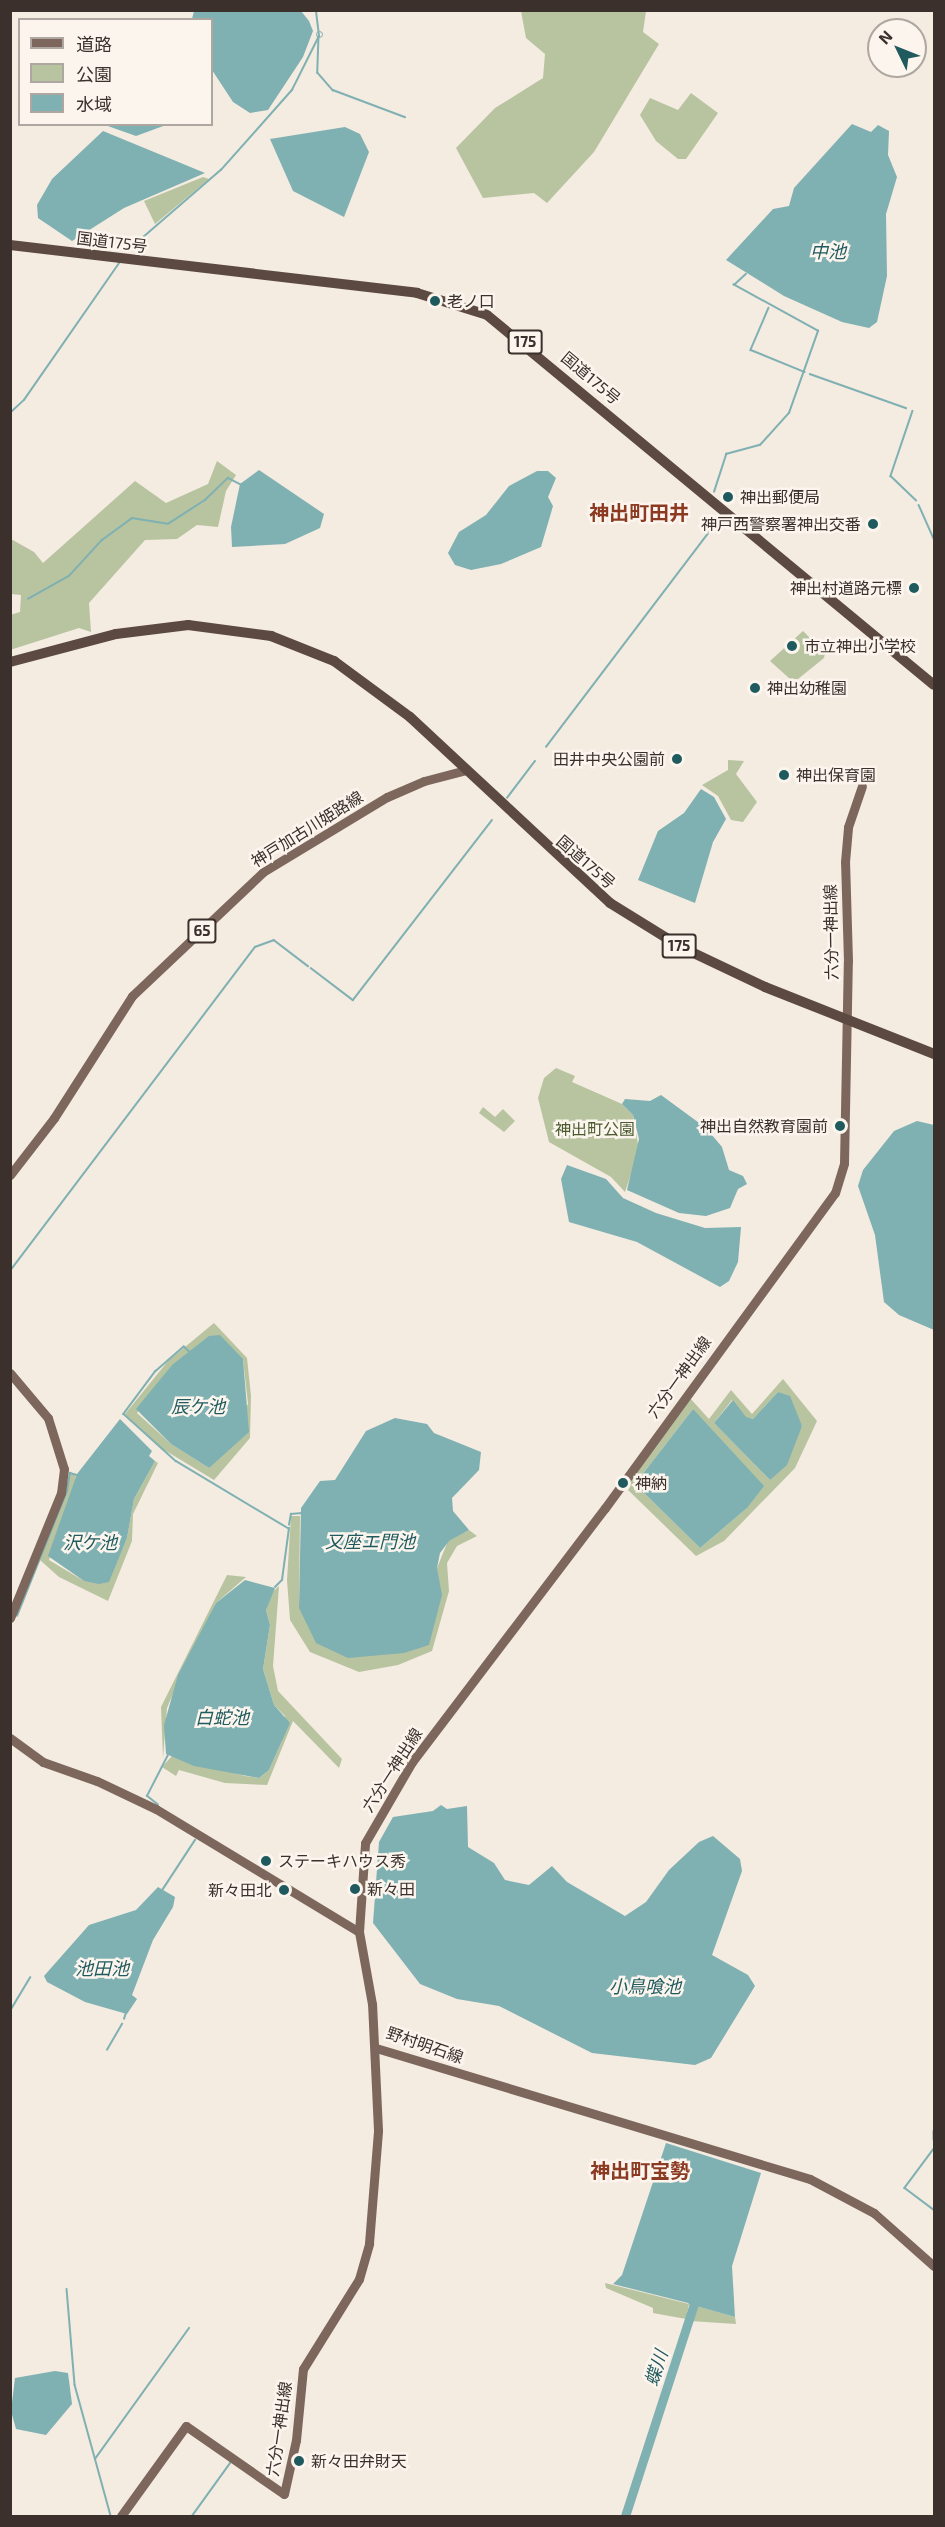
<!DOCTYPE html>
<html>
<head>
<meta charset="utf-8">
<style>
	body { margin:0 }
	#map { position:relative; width:945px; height:2527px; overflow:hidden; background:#f4ebe1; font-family:"Exo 2","Noto Sans JP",sans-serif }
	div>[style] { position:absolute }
	.green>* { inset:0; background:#b8c4a0 }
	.water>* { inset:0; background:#7fb0b2 }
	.stream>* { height:1.5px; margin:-0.75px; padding:0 0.75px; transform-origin:0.75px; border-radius:0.75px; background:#7fb0b2 }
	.stream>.ring { margin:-0.75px; padding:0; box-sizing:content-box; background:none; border:1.5px solid #7fb0b2; border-radius:50% }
	.river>* { height:9px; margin:-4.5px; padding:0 4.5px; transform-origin:4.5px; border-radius:4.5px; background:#7fb0b2 }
	.major>* { height:9px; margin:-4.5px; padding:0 4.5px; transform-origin:4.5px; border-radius:4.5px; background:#7d675c }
	.highway>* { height:10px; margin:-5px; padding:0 5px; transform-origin:5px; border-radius:5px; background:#5c4a42 }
	.dots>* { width:16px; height:16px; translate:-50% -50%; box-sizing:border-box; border:3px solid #fbf5ee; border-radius:50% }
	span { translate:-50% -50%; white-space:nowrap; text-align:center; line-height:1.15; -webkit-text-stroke:5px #fbf5ee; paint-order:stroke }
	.shield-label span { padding:2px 4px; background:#fbf5ee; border:2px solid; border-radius:4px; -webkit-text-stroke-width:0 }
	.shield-label { font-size:15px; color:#3b302b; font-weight:700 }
	.street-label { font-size:16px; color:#3b302b }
	.poi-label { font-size:16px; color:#3b302b }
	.left { translate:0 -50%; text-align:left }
	.right { translate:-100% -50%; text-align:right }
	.park-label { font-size:16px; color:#4a5a2e }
	.water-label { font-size:18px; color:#1f5a5e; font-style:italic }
	.quarter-label { font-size:20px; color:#8c3b22; font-weight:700 }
	.frame { position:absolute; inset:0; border:12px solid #3b302b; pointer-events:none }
	.legend { position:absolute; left:18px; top:18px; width:195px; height:108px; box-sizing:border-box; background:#fbf5ee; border:2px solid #aea6a0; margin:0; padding:8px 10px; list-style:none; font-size:18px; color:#3b302b }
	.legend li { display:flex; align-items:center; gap:12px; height:30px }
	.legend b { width:30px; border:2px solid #aea6a0 }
	.north { position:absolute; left:867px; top:18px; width:60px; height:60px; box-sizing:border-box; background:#fbf5ee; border:2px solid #aea6a0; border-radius:50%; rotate:313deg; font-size:16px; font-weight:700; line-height:24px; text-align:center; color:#3b302b }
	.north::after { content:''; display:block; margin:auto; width:21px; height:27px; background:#1f5a5e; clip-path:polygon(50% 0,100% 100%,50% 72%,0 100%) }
</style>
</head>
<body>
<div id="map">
	<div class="green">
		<i style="clip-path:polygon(521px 11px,646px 11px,643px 32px,659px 44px,594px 152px,547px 203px,534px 193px,483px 198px,456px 148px,495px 108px,543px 78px,545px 54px,526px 38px)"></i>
		<i style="clip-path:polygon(691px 93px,718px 113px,686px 159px,678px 159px,656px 141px,640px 115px,650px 98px,678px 110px)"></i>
		<i style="clip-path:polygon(203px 177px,209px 179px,155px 224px,144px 201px)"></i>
		<i style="clip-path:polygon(217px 461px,236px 475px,226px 491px,218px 527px,197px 525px,177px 539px,145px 540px,89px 603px,91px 632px,79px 628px,10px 650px,10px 615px,20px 612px,21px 595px,11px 594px,11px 539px,34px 552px,43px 563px,135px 481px,166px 503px,208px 484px)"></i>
		<i style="clip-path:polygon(803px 631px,825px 653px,824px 658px,798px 679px,790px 679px,770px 661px)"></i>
		<i style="clip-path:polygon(728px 760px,744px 761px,736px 774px,757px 802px,743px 822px,731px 820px,718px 796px,702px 785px,728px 770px)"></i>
		<i style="clip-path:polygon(556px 1068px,575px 1076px,572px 1082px,622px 1104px,633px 1115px,639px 1150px,625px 1192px,611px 1177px,549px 1142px,538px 1098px,544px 1078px)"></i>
		<i style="clip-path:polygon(483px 1107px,495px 1117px,503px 1109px,515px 1121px,504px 1132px,479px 1113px)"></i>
		<i style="clip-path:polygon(evenodd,214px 1323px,247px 1358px,251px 1396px,250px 1438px,214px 1480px,161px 1448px,125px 1414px,168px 1361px,214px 1323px,243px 1359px,248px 1404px,209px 1468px,171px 1444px,137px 1413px,172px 1365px,243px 1359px)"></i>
		<i style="clip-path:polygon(evenodd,783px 1379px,817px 1421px,795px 1468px,724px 1541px,696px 1556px,628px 1490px,632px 1475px,689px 1397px,709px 1419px,731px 1390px,752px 1414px,783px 1379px,778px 1392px,802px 1426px,770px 1480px,714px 1423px,732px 1400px,746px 1418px,753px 1419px,778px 1392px,783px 1379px,693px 1409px,747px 1508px,700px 1548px,635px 1484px,693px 1409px)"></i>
		<i style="clip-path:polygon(155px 1461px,158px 1463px,133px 1514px,132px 1541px,108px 1601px,59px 1577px,40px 1560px,71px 1472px,76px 1476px,72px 1497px,49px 1560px,84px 1581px,108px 1582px,127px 1538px,134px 1499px)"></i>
		<i style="clip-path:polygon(291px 1516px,300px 1516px,299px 1608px,437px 1568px,448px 1541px,469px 1530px,477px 1536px,457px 1546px,447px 1563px,449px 1591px,432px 1651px,398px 1665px,359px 1672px,310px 1652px,290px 1620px,287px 1580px)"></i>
		<i style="clip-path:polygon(227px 1575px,246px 1577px,216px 1603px,180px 1677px,167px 1708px,163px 1758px,161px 1707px)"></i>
		<i style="clip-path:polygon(279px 1586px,273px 1666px,278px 1691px,342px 1759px,339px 1768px,293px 1721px,267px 1785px,225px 1783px,179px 1770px,176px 1776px,162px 1767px,172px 1756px,245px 1776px,259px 1778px,269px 1770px,282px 1741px,285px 1716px,274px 1705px,263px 1669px,270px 1625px,266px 1610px,270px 1594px)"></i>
		<i style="clip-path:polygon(605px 2283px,689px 2304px,686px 2319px,653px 2313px,653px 2308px,606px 2288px)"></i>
		<i style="clip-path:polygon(696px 2306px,735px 2317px,736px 2324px,690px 2321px)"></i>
	</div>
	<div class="water">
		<i style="clip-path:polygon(194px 11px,301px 11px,309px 21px,313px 31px,303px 57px,268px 110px,250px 113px,233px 102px,212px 70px,212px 20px,192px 19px)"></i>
		<i style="clip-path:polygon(852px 124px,871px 132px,878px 125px,889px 131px,888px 155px,897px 177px,886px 214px,887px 276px,877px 322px,869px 328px,842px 322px,784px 296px,726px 260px,773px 209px,789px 206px,794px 188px)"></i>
		<i style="clip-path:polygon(105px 125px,166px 125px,136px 136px)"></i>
		<i style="clip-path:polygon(345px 127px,360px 134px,369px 152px,344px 217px,293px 191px,270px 139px)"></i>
		<i style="clip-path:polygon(103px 131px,205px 173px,124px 208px,72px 241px,38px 218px,37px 205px,52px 179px)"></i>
		<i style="clip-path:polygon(259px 470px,324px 514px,320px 528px,285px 544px,232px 547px,231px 527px,240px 484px)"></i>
		<i style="clip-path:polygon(537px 471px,548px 471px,556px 478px,548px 497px,553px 506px,541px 547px,501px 564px,471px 570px,455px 565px,448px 553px,459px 532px,486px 515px,509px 486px)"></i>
		<i style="clip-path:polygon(701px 789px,714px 797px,726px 819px,713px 842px,695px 903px,638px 880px,658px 831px,684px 813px)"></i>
		<i style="clip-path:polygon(661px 1095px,706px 1128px,722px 1147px,729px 1170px,743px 1176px,747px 1184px,738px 1189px,730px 1208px,706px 1216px,679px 1213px,627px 1190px,639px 1139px,633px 1115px,622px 1104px,625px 1099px,650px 1101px)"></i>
		<i style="clip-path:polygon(917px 1121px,934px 1125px,934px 1330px,899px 1315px,884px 1302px,875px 1235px,858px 1186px,863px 1170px,894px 1131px)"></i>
		<i style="clip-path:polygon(567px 1165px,606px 1179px,623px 1198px,656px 1213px,705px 1228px,741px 1227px,738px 1262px,729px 1281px,720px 1287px,637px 1242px,569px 1222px,561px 1179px)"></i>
		<i style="clip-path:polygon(220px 1335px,243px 1359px,249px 1432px,209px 1468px,171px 1444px,136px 1409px,172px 1365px,209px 1336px)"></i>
		<i style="clip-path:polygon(778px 1392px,790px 1396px,802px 1426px,787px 1465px,770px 1480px,714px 1423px,733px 1400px,746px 1417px,753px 1419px)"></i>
		<i style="clip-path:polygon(693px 1409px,764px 1486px,747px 1508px,700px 1548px,635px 1484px)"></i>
		<i style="clip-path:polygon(395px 1418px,427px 1424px,434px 1433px,481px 1452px,479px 1470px,452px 1498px,453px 1511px,469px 1530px,449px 1541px,440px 1553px,437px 1568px,442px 1595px,429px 1645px,404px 1653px,348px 1658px,316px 1643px,299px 1608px,301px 1508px,320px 1481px,335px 1480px,366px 1431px)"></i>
		<i style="clip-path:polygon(120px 1419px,152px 1451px,149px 1456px,155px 1461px,134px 1499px,127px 1538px,109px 1582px,99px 1584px,84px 1581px,48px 1556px,77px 1474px)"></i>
		<i style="clip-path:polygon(245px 1580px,275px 1588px,266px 1610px,270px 1625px,263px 1669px,274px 1705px,290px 1723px,269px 1770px,259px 1778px,194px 1766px,166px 1754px,164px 1725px,178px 1675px,216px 1603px)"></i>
		<i style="clip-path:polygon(441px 1805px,447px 1809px,467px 1806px,468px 1847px,494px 1863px,505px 1880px,529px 1885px,552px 1866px,567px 1882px,625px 1916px,646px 1902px,669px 1870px,699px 1842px,713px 1836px,740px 1859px,742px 1871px,712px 1955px,748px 1975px,755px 1986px,711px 2058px,695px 2065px,592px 2053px,499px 2006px,457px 1999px,420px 1984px,373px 1923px,379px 1842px,393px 1817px,433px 1811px)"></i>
		<i style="clip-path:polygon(158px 1887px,175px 1897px,173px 1907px,153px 1940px,132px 1995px,137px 1999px,127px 2014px,85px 2002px,47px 1982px,44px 1976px,89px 1925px,136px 1910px)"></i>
		<i style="clip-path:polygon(666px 2143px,761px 2173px,732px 2266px,735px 2317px,696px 2306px,695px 2310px,688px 2303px,613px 2284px,622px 2275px)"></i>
		<i style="clip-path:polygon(55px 2371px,68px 2373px,72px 2404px,46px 2435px,16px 2429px,11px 2411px,15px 2378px)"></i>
	</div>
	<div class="stream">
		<i class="ring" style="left:316.5px;top:31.5px;width:5.5px;height:5.5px"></i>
		<i style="left:319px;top:36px;width:37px;rotate:92deg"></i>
		<i style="left:318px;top:73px;width:23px;rotate:49deg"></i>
		<i style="left:333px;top:90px;width:77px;rotate:20.6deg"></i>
		<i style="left:127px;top:251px;width:124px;rotate:-40.8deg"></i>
		<i style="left:221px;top:170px;width:107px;rotate:-48.4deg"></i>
		<i style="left:292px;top:90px;width:60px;rotate:-63.4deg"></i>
		<i style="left:319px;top:36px;width:26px;rotate:-97deg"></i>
		<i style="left:769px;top:308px;width:46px;rotate:113.2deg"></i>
		<i style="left:751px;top:350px;width:58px;rotate:22.2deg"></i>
		<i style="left:810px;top:374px;width:102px;rotate:19.5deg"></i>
		<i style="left:913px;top:411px;width:69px;rotate:108.7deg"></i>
		<i style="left:891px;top:476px;width:35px;rotate:44deg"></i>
		<i style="left:10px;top:413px;width:19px;rotate:-43deg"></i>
		<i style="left:24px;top:400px;width:168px;rotate:-55.2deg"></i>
		<i style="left:714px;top:492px;width:40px;rotate:-72deg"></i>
		<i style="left:726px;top:454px;width:35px;rotate:-15deg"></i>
		<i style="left:760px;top:445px;width:43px;rotate:-47.8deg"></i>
		<i style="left:789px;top:413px;width:87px;rotate:-70.5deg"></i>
		<i style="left:818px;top:331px;width:96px;rotate:-151.3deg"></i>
		<i style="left:734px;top:285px;width:16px;rotate:-43deg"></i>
		<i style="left:919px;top:505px;width:37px;rotate:66deg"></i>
		<i style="left:28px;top:599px;width:47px;rotate:-29.3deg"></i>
		<i style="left:69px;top:576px;width:49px;rotate:-47.5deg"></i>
		<i style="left:102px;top:540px;width:37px;rotate:-36deg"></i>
		<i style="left:132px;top:518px;width:36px;rotate:9deg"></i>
		<i style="left:168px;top:524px;width:44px;rotate:-33deg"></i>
		<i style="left:205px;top:500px;width:32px;rotate:-44deg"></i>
		<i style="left:228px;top:478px;width:16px;rotate:27deg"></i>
		<i style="left:546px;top:747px;width:291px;rotate:-52.8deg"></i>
		<i style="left:507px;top:798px;width:46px;rotate:-52.9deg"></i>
		<i style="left:311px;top:968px;width:53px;rotate:37.3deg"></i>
		<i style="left:353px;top:1000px;width:227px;rotate:-52.3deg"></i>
		<i style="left:10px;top:1271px;width:406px;rotate:-52.9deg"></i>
		<i style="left:255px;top:947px;width:20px;rotate:-20deg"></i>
		<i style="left:274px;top:940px;width:43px;rotate:37.4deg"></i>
		<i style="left:189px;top:1352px;width:7px;rotate:-135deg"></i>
		<i style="left:184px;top:1347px;width:37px;rotate:139deg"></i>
		<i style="left:156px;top:1371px;width:54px;rotate:126.7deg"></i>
		<i style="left:124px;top:1414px;width:70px;rotate:42.1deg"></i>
		<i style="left:176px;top:1461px;width:131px;rotate:30.9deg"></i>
		<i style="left:289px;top:1525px;width:11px;rotate:-80deg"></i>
		<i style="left:291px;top:1514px;width:11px;rotate:-5deg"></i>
		<i style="left:275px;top:1587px;width:10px;rotate:-45deg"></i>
		<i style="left:282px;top:1580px;width:52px;rotate:-82.3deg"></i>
		<i style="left:17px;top:1616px;width:135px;rotate:-68.2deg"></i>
		<i style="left:67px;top:1491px;width:18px;rotate:-81deg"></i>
		<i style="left:70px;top:1473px;width:7px;rotate:16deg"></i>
		<i style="left:158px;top:1805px;width:14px;rotate:-141deg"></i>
		<i style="left:147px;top:1796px;width:46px;rotate:-62.9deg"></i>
		<i style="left:161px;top:1892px;width:62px;rotate:-56.8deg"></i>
		<i style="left:10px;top:2011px;width:39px;rotate:-59deg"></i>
		<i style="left:124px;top:2019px;width:6px;rotate:-72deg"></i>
		<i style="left:107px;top:2050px;width:30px;rotate:-60deg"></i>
		<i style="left:934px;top:2131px;width:8px;rotate:90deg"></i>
		<i style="left:934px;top:2149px;width:49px;rotate:126.6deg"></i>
		<i style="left:905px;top:2188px;width:36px;rotate:37deg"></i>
		<i style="left:67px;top:2289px;width:96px;rotate:85.2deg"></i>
		<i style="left:75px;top:2385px;width:136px;rotate:74.6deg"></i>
		<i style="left:95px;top:2459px;width:161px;rotate:-54.3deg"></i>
		<i style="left:192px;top:2516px;width:67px;rotate:-54.2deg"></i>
	</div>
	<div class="river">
		<i style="left:625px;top:2516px;width:229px;rotate:-72deg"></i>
	</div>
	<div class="major">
		<i style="left:10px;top:1175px;width:72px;rotate:-52.3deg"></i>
		<i style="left:54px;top:1118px;width:145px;rotate:-57.4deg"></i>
		<i style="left:132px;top:996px;width:180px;rotate:-43.4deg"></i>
		<i style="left:263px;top:872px;width:145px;rotate:-31.2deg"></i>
		<i style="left:387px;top:797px;width:40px;rotate:-23.4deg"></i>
		<i style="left:424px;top:781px;width:43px;rotate:-14.7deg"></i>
		<i style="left:10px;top:1373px;width:59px;rotate:49.8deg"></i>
		<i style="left:48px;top:1418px;width:53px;rotate:72.6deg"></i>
		<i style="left:64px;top:1469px;width:24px;rotate:97deg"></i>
		<i style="left:61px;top:1493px;width:135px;rotate:112.2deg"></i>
		<i style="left:10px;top:1738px;width:41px;rotate:36deg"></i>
		<i style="left:43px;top:1762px;width:57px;rotate:19.4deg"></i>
		<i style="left:97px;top:1781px;width:65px;rotate:25.4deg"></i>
		<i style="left:156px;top:1809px;width:237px;rotate:31.2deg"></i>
		<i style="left:376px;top:2048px;width:453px;rotate:16.8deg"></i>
		<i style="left:810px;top:2179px;width:72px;rotate:28deg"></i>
		<i style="left:874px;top:2213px;width:80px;rotate:41.5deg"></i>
		<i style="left:121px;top:2516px;width:111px;rotate:-54.2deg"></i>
		<i style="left:186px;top:2426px;width:119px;rotate:34.8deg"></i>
		<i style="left:284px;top:2494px;width:55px;rotate:-77.5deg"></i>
		<i style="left:296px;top:2440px;width:71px;rotate:-84.4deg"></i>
		<i style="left:303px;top:2369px;width:106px;rotate:-58.1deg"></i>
		<i style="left:359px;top:2279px;width:37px;rotate:-74deg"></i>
		<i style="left:369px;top:2243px;width:113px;rotate:-85.4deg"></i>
		<i style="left:378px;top:2130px;width:126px;rotate:-92.7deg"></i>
		<i style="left:372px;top:2004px;width:73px;rotate:-100.2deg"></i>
		<i style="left:359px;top:1932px;width:89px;rotate:-86.1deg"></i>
		<i style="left:365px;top:1843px;width:94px;rotate:-59.9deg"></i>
		<i style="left:412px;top:1762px;width:319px;rotate:-52.8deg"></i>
		<i style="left:605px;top:1508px;width:390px;rotate:-53.9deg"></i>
		<i style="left:835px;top:1193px;width:31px;rotate:-73deg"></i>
		<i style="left:844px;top:1163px;width:202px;rotate:-88.9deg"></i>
		<i style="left:848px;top:961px;width:99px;rotate:-91.7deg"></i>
		<i style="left:845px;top:862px;width:35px;rotate:-85deg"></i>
		<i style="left:848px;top:827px;width:43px;rotate:-71.1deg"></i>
	</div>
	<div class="highway">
		<i style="left:10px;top:245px;width:410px;rotate:6.7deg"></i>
		<i style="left:417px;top:293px;width:73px;rotate:17.4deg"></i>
		<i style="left:487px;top:315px;width:580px;rotate:39.62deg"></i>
		<i style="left:10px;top:662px;width:110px;rotate:-14.8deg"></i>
		<i style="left:116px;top:634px;width:73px;rotate:-7.1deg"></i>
		<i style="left:188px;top:625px;width:84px;rotate:7.5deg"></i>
		<i style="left:271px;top:636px;width:68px;rotate:21.6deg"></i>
		<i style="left:334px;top:661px;width:94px;rotate:36.4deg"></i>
		<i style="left:410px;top:717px;width:273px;rotate:42.9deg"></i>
		<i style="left:610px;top:903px;width:86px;rotate:31.7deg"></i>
		<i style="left:683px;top:948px;width:91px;rotate:25.4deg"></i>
		<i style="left:765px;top:987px;width:182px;rotate:21.6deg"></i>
	</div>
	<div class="dots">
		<i style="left:435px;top:301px;background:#1f5a5e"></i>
		<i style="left:728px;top:497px;background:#1f5a5e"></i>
		<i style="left:873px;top:524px;background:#1f5a5e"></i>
		<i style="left:914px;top:588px;background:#1f5a5e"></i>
		<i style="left:792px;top:646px;background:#1f5a5e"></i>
		<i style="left:755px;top:688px;background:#1f5a5e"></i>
		<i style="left:677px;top:759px;background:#1f5a5e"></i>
		<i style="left:784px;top:775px;background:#1f5a5e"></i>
		<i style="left:840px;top:1126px;background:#1f5a5e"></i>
		<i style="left:623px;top:1483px;background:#1f5a5e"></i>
		<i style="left:266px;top:1861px;background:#1f5a5e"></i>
		<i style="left:355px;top:1889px;background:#1f5a5e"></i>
		<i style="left:284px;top:1890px;background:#1f5a5e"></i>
		<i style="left:299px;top:2461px;background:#1f5a5e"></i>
	</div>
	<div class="shield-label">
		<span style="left:525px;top:342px">175</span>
		<span style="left:202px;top:931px">65</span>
		<span style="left:679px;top:946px">175</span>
	</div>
	<div class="street-label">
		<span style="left:112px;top:242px;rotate:7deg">国道175号</span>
		<span style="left:591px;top:378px;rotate:40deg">国道175号</span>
		<span style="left:307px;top:829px;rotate:-32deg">神戸加古川姫路線</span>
		<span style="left:586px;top:862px;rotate:41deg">国道175号</span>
		<span style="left:831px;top:932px;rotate:-91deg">六分一神出線</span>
		<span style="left:679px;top:1377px;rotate:-54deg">六分一神出線</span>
		<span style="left:392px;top:1770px;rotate:-57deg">六分一神出線</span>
		<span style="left:425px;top:2045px;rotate:19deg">野村明石線</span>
		<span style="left:279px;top:2429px;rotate:-82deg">六分一神出線</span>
	</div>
	<div class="poi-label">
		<span class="left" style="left:447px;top:301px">老ノ口</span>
		<span class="left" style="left:740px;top:497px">神出郵便局</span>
		<span class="right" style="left:861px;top:524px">神戸西警察署神出交番</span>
		<span class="right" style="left:902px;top:588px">神出村道路元標</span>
		<span class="left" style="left:804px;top:646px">市立神出小学校</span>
		<span class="left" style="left:767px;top:688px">神出幼稚園</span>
		<span class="right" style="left:665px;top:759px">田井中央公園前</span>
		<span class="left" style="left:796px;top:775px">神出保育園</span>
		<span class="right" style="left:828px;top:1126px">神出自然教育園前</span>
		<span class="left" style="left:635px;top:1483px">神納</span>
		<span class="left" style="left:278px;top:1861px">ステーキハウス秀</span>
		<span class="left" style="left:367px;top:1889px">新々田</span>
		<span class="right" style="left:272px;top:1890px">新々田北</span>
		<span class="left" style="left:311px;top:2461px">新々田弁財天</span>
	</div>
	<div class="park-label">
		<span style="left:595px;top:1129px">神出町公園</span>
	</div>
	<div class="water-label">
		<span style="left:828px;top:251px">中池</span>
		<span style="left:198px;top:1406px">辰ケ池</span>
		<span style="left:370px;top:1541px">又座エ門池</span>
		<span style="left:90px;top:1542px">沢ケ池</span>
		<span style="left:222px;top:1717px">白蛇池</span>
		<span style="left:102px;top:1968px">池田池</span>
		<span style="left:645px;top:1986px">小鳥喰池</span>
		<span style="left:656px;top:2368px;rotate:-72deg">蝶川</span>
	</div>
	<div class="quarter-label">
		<span style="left:639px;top:512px">神出町田井</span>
		<span style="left:640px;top:2170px">神出町宝勢</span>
	</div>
	<div class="frame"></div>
	<ul class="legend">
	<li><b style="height:8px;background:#7d675c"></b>道路</li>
	<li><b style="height:16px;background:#b8c4a0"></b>公園</li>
	<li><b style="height:16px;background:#7fb0b2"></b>水域</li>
	</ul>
	<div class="north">N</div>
</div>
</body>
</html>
